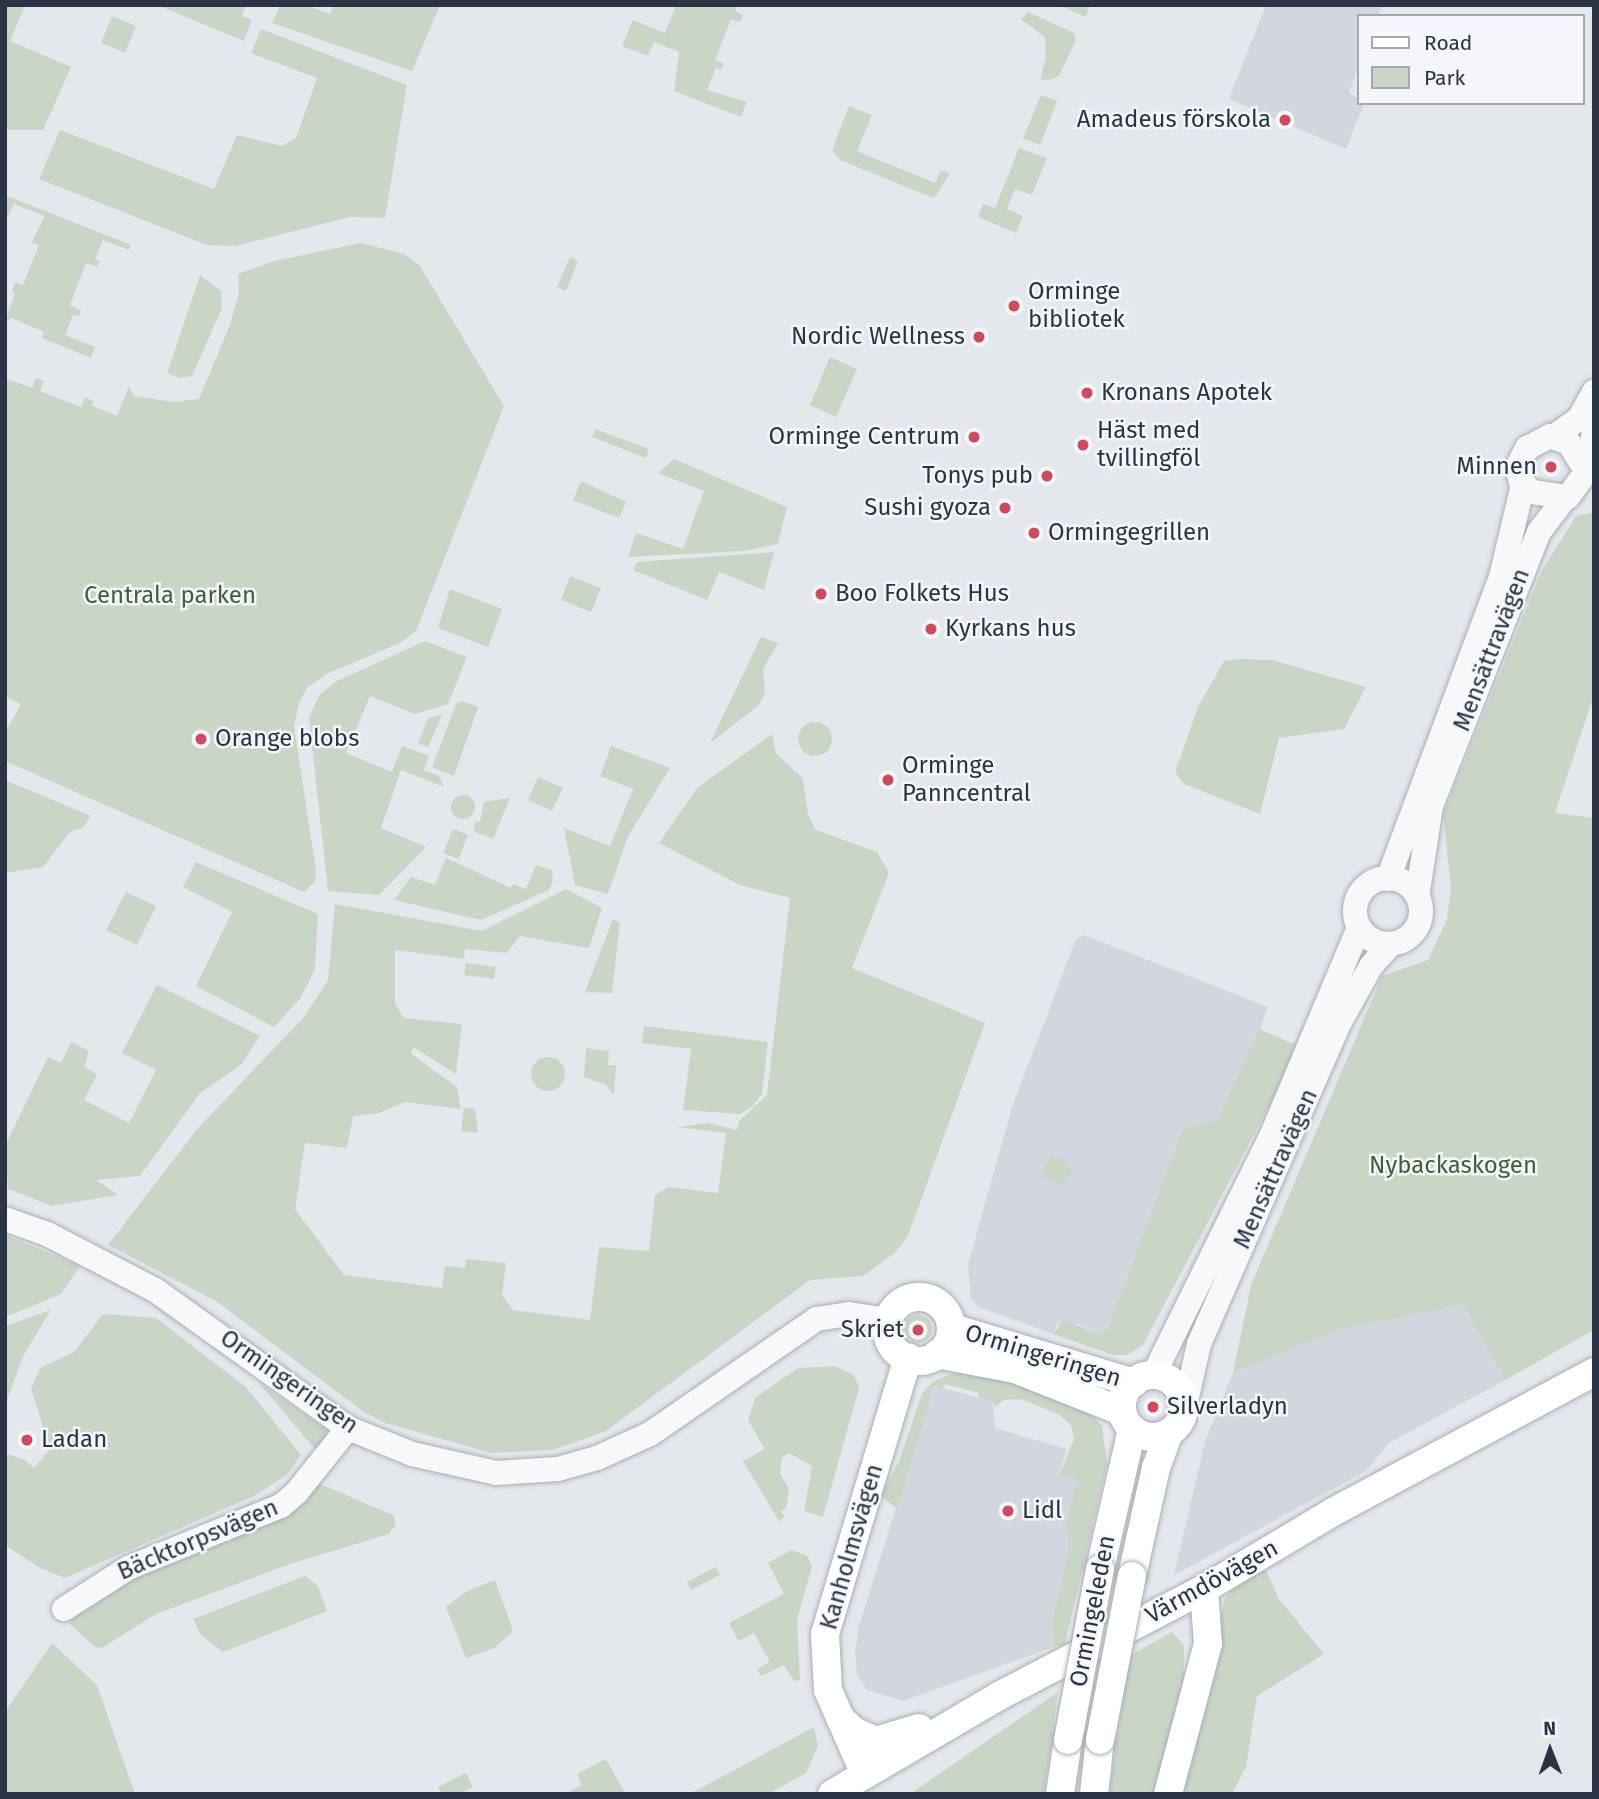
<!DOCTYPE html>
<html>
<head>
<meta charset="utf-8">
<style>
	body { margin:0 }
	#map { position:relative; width:1599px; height:1799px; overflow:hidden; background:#e4e7ec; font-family:"Fira Sans",sans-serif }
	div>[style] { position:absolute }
	.built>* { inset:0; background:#d2d6de }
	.green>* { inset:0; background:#c9d6c5 }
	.round { border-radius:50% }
	.roads { filter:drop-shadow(0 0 2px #a9aeb7) drop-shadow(0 0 2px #a9aeb7) }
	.tertiary>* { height:24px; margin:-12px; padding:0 12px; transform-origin:12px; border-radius:12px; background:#f7f8fa }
	.tertiary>.ring { margin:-12px; padding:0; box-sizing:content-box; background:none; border:24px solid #f7f8fa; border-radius:50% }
	.secondary>* { height:28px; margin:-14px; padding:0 14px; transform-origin:14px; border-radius:14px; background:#fff }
	.secondary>.ring { margin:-14px; padding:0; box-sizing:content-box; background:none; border:28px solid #fff; border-radius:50% }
	.bridges { filter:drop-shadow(0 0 2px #a9aeb7) drop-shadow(0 0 2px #a9aeb7) }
	.secondary-bridge>* { height:28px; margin:-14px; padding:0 14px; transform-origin:14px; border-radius:14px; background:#fff }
	.dots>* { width:19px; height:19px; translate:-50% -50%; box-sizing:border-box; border:4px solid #f4f6f9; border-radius:50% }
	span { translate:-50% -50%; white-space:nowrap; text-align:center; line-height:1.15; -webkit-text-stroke:5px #f4f6f9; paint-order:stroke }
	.poi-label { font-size:24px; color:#2b3445 }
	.right { translate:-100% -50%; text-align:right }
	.left { translate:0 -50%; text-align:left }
	.park-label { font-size:24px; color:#3f6138 }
	.street-label { font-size:24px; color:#2b3445 }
	.frame { position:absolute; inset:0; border:7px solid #2b3445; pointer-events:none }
	.legend { position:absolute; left:1357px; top:14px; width:228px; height:91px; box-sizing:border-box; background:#f4f6f9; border:2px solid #a4a8b1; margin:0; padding:9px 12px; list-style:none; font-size:21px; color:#2b3445 }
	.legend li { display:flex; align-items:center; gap:14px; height:35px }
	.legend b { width:35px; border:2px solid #a4a8b1 }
	.north { position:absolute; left:1515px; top:1715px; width:70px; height:70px; -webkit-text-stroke:5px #f4f6f9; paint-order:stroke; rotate:359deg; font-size:19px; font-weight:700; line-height:28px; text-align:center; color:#2b3445 }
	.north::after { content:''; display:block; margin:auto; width:24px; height:32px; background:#2b3445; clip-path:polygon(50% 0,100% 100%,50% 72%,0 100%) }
</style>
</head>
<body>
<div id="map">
	<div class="built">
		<i style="clip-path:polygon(1266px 5px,1382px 5px,1378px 16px,1359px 16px,1359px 65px,1349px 92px,1364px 103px,1346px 149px,1229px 99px)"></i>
		<i style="clip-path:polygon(1084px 935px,1268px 1007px,1241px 1078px,1218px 1120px,1183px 1128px,1107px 1330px,1098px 1334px,1078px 1324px,1057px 1325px,1053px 1334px,979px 1307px,971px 1299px,968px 1265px,1012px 1107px,1076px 939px)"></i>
		<i style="clip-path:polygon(1465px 1305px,1505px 1380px,1389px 1443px,1366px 1471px,1174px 1575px,1205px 1442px,1233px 1373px,1341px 1329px)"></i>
		<i style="clip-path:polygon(934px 1386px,993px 1401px,995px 1428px,1066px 1449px,1060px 1473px,1077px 1479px,1067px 1520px,1068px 1554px,1052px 1621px,1053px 1647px,903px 1701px,867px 1690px,857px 1674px,855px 1652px,859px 1626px)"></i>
	</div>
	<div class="green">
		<i style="clip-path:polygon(5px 5px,25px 5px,10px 41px,71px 67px,43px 130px,5px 130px)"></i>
		<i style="clip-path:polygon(157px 5px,246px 5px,242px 16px,252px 20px,244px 41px)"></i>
		<i style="clip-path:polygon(280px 5px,307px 5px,330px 14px,334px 5px,440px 5px,412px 71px,272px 23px)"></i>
		<i style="clip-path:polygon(676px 5px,737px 5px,735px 11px,743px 15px,740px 22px,731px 19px,715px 60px,724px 64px,721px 70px,716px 68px,707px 90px,747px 102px,741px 117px,674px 91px,679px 52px,654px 42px,648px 56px,622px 46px,633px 20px,665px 33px)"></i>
		<i style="clip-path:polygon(1058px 5px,1090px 5px,1086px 17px)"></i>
		<i style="clip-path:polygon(1028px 12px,1074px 33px,1076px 40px,1059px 76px,1047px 81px,1040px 79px,1046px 58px,1045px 37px,1021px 19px)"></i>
		<i style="clip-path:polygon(112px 16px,136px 26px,125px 53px,101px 43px)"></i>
		<i style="clip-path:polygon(261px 29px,407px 85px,385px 218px,350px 217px,235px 246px,207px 245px,39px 179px,60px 130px,214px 189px,237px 135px,282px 146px,296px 138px,317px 78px,251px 53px)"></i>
		<i style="clip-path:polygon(1041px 95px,1057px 101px,1040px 145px,1023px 138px)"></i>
		<i style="clip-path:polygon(849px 106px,872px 115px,857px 151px,935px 183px,941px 170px,950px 174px,934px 198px,840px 160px,832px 150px)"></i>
		<i style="clip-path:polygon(1019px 148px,1047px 158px,1032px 195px,1015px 189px,1007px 209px,1023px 216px,1016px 233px,978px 217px,983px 204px,995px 208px)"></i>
		<i style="clip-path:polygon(7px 196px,131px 245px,129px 250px,103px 240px,95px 259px,100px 261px,97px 267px,86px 263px,70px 305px,81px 311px,79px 316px,73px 315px,65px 335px,95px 347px,91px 358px,42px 338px,44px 332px,12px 318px,5px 322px,15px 293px,12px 291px,15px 282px,23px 285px,39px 245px,32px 242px,45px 216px,14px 204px,5px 222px)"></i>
		<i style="clip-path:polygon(361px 243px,404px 254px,420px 266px,504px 406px,416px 631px,400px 643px,326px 674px,307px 688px,299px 703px,294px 727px,316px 871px,315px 881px,304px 892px,5px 761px,5px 733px,21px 704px,5px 696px,5px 378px,32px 388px,36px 378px,44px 381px,40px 391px,81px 407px,85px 397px,93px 401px,92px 406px,117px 416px,129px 386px,134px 396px,174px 402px,199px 399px,230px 325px,239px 293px,238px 274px,274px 261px)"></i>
		<i style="clip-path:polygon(570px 257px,578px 261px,566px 291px,557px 287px)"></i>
		<i style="clip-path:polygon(200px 275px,221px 291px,222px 308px,192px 376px,179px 378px,167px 373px)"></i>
		<i style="clip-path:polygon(830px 357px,857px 369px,836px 417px,810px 405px)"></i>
		<i style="clip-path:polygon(595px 429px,649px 449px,646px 458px,592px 437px)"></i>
		<i style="clip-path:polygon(674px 459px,787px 507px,778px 544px,744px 551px,628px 557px,636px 533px,683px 549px,704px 491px,658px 473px)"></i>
		<i style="clip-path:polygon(581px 481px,626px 502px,619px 518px,573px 500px)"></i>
		<i style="clip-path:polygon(1594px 512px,1594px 695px,1555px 813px,1594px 818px,1594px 1330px,1505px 1380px,1464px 1305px,1341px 1329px,1233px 1373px,1251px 1285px,1382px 976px,1428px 960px,1447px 919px,1451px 886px,1443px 815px,1542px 570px,1576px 516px)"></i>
		<i style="clip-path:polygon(774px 552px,764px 590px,719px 572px,707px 600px,633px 570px,637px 562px)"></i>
		<i style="clip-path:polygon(570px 576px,601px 588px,591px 612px,561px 600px)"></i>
		<i style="clip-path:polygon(450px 589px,502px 609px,488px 647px,438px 628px)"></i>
		<i style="clip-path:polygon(761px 637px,778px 643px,763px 669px,765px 693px,759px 705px,710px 743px)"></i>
		<i style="clip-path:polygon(425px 641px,467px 657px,448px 704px,415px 714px,370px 696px,346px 753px,392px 772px,402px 746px,429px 756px,424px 770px,439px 776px,444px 787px,401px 770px,381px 828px,426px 847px,379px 895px,328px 891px,309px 718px,319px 695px,337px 681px)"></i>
		<i style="clip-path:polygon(1238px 659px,1272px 660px,1366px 687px,1344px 729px,1279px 738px,1260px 814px,1184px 784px,1175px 772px,1198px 707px,1224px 661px)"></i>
		<i style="clip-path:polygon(462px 701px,478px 707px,454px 776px,432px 767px,456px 704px)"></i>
		<i style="clip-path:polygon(442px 715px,428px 747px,418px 744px,428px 718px)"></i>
		<i class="round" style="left:798px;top:722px;width:34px;height:34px"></i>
		<i style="clip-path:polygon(772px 734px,776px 753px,803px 779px,808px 815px,816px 830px,877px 852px,889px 873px,852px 968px,985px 1023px,908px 1236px,896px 1252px,863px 1276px,810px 1280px,606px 1431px,553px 1450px,491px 1453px,385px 1423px,364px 1412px,216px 1301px,108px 1245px,198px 1128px,304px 1017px,328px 980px,335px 904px,482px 931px,566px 889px,602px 908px,589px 948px,520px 936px,507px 953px,465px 949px,464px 959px,395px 950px,395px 1003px,404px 1018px,462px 1024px,456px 1074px,413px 1047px,411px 1054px,457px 1087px,461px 1109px,405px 1102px,379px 1113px,353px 1116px,347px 1148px,305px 1143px,295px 1209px,344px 1275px,442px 1288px,445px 1266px,465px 1268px,466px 1259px,506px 1263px,502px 1295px,513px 1310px,590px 1320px,599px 1247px,649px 1251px,655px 1195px,669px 1187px,718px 1193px,726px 1133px,677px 1127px,708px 1123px,737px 1130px,739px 1121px,767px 1095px,790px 898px,740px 885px,659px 843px,697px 788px)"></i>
		<i style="clip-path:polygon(611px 746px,670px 768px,628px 836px,608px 894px,575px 885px,564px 828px,610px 846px,633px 789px,600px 776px)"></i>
		<i style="clip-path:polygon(538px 777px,563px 788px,552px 811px,528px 800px)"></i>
		<i style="clip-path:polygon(5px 780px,91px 816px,82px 828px,70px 832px,43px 867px,5px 873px)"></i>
		<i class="round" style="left:451px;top:795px;width:24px;height:24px"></i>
		<i style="clip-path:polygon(510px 798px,493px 839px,473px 831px,476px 821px,480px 822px,484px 802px)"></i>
		<i style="clip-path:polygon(453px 829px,468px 835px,459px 859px,443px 853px)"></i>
		<i style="clip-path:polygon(446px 858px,511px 888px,513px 884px,526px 889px,536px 865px,552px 870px,553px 881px,549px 890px,481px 920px,394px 900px,411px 877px,435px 885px)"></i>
		<i style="clip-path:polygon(196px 862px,318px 914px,315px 969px,300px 999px,274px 1027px,196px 986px,232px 912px,183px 887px)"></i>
		<i style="clip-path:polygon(126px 892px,156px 906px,137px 945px,106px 930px)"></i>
		<i style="clip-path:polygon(613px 919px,620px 923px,612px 993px,585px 992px)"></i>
		<i style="clip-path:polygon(466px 963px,496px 967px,494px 979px,464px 975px)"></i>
		<i style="clip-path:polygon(157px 985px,260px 1036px,241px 1065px,200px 1093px,140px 1176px,96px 1180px,118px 1195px,52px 1206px,8px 1189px,5px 1146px,48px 1057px,61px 1063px,71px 1042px,89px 1051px,84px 1067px,97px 1074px,84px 1100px,129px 1123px,156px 1070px,122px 1053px)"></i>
		<i style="clip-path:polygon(644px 1026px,768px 1042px,762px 1094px,753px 1106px,740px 1114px,683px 1110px,691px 1049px,642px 1043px)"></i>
		<i style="clip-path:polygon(1259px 1029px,1300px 1047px,1143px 1345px,1127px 1355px,1113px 1355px,1053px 1334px,1064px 1320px,1098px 1334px,1107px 1330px,1183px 1128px,1218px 1120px)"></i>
		<i style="clip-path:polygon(586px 1048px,609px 1051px,608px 1065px,616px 1065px,614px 1095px,606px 1085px,584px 1077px)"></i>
		<i class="round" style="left:531px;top:1057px;width:34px;height:34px"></i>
		<i style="clip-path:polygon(464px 1108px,475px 1109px,478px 1133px,461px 1131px)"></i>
		<i style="clip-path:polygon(1050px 1155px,1064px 1160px,1073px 1172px,1065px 1184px,1042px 1178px)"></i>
		<i style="clip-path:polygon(5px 1235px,80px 1266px,61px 1294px,5px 1317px)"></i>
		<i style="clip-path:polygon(51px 1310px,24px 1354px,5px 1406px,5px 1326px)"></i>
		<i style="clip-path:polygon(103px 1314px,156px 1318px,246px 1387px,301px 1455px,287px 1475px,254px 1496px,65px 1578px,40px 1568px,5px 1545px,5px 1458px,8px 1454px,25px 1460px,34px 1468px,50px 1449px,31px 1389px,40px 1368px,74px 1352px)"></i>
		<i class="round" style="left:904px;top:1315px;width:28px;height:28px"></i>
		<i style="clip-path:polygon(835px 1366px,854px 1375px,859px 1388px,823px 1517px,804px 1511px,812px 1466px,789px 1453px,782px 1458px,780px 1474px,789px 1488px,786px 1509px,781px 1511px,785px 1517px,779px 1521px,743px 1461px,765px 1449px,748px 1420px,755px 1398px,798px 1368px)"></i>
		<i style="clip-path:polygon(958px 1371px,999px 1377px,1089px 1411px,1102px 1426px,1107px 1464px,1065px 1644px,1053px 1647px,1052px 1621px,1068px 1554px,1067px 1520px,1077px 1479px,1060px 1474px,1074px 1439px,1071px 1425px,1058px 1414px,1021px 1399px,1004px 1400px,995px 1407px,993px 1401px,978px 1397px,979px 1393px,945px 1384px,943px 1389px,934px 1386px,897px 1509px,880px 1495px,899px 1462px,922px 1393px,934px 1381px)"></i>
		<i style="clip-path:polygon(259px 1383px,327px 1430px,327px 1443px,319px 1454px)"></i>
		<i style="clip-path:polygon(320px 1484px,393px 1515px,396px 1525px,389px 1534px,290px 1564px,156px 1614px,102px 1648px,95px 1647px,69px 1623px,101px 1595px)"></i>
		<i style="clip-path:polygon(792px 1550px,807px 1556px,812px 1566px,797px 1620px,800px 1680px,794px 1681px,784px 1665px,761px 1676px,757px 1669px,770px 1662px,754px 1633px,738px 1641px,729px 1623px,784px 1594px,768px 1563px)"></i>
		<i style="clip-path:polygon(716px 1567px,720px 1575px,691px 1590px,687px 1582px)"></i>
		<i style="clip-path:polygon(1266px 1570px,1279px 1599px,1324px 1654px,1257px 1696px,1246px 1767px,1232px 1794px,1180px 1794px,1225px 1598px,1236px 1583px)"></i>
		<i style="clip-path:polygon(305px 1576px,318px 1586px,327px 1611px,223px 1652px,201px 1635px,193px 1619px)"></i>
		<i style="clip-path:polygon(495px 1580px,513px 1631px,494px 1648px,466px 1658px,446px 1607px,467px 1591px)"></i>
		<i style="clip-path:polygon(1172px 1632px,1184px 1645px,1184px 1685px,1156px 1794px,1109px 1794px,1129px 1656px)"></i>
		<i style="clip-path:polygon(52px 1643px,97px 1685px,135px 1794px,5px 1794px,5px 1712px)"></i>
		<i style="clip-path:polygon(1058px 1692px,1044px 1794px,910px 1794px)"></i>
		<i style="clip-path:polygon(814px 1727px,818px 1746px,806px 1773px,768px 1794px,690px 1794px)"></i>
		<i style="clip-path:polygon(606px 1759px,626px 1794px,565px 1794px,582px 1785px,577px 1774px)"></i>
		<i style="clip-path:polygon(466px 1773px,473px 1787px,460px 1794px,441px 1794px,438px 1787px)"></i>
	</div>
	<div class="roads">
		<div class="tertiary">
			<i style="left:1553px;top:437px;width:32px;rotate:-35deg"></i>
			<i style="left:1579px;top:419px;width:31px;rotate:-61deg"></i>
			<i style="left:1585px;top:469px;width:31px;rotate:-122deg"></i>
			<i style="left:1569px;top:443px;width:20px;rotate:-160deg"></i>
			<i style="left:1550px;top:436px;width:26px;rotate:152deg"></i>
			<i style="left:1527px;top:448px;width:22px;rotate:117deg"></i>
			<i style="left:1517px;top:468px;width:15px;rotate:74deg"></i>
			<i style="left:1521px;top:482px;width:15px;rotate:42deg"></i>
			<i style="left:1532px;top:492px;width:36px;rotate:8deg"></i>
			<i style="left:1568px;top:497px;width:29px;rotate:-54deg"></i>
			<i style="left:1585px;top:474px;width:43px;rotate:-77.9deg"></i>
			<i class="ring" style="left:1355px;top:878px;width:42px;height:42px"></i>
			<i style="left:1388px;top:879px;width:322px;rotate:-69.5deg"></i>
			<i style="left:1501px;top:577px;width:95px;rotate:-76.6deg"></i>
			<i style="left:1418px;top:891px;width:86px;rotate:-81.3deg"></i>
			<i style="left:1431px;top:806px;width:295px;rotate:-68.5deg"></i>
			<i style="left:1539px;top:532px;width:41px;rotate:-52.9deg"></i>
			<i style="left:5px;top:1219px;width:45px;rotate:19.7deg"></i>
			<i style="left:47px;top:1234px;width:122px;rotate:27.4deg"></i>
			<i style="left:155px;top:1290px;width:237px;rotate:35.6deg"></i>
			<i style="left:348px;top:1428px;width:69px;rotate:22.1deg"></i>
			<i style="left:412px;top:1454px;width:86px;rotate:12.7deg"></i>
			<i style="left:496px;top:1473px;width:62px;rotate:-3.7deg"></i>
			<i style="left:558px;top:1469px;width:41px;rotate:-15.8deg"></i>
			<i style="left:597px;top:1458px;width:58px;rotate:-24.4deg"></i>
			<i style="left:650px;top:1434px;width:203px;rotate:-34.6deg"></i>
			<i style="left:817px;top:1319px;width:32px;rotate:-9deg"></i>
			<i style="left:849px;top:1314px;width:38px;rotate:9deg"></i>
			<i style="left:1153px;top:1376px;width:272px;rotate:-63.8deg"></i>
			<i style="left:1273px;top:1132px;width:219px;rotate:-67.2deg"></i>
			<i style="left:1185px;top:1406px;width:64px;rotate:-77.3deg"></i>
			<i style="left:1199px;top:1344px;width:352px;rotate:-66.4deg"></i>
			<i style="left:1340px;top:1022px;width:64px;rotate:-61deg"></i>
			<i style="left:1371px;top:966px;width:30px;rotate:-48deg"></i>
			<i style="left:64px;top:1609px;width:76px;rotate:-32.6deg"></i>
			<i style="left:128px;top:1568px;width:165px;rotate:-22.1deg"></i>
			<i style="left:281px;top:1506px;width:21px;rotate:-41deg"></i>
			<i style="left:297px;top:1492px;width:82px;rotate:-51.4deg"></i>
		</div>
		<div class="secondary">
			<i class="ring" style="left:887px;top:1297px;width:36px;height:36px"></i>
			<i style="left:952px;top:1328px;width:190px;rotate:16.8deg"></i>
			<i style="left:937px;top:1354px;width:79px;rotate:10.9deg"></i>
			<i style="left:1015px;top:1369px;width:114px;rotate:21.6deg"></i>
			<i class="ring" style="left:1122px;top:1375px;width:34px;height:34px"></i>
			<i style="left:1100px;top:1569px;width:144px;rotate:-77.1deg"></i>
			<i style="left:1132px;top:1576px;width:111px;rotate:-77.5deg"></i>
			<i style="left:1156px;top:1468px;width:37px;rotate:-70deg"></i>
			<i style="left:840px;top:1718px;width:21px;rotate:43deg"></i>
			<i style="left:855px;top:1732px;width:23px;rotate:23deg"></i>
			<i style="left:876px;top:1741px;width:45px;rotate:-16.8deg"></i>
			<i style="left:865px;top:1774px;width:92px;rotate:-113.8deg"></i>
			<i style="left:828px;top:1690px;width:56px;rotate:-93.1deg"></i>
			<i style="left:825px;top:1634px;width:289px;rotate:-73.3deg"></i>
			<i style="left:832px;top:1794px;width:194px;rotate:-30.4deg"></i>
			<i style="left:999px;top:1696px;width:231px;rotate:-27.6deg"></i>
			<i style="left:1204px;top:1589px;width:150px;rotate:-30.8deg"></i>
			<i style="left:1333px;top:1512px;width:296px;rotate:-28.2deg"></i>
			<i style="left:1060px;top:1794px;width:55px;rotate:-81.6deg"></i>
			<i style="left:1094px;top:1794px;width:54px;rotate:-83.7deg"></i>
			<i style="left:1168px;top:1794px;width:155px;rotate:-75.1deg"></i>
			<i style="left:1208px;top:1644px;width:55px;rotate:-94.2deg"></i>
		</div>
	</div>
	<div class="bridges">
		<div class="secondary-bridge">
			<i style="left:1068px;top:1740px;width:174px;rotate:-79.4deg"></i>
			<i style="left:1100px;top:1740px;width:167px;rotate:-79deg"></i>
		</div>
	</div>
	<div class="dots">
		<i style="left:1285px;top:120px;background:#d1495b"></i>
		<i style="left:1014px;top:306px;background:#d1495b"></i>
		<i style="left:979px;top:337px;background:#d1495b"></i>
		<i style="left:1087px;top:393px;background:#d1495b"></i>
		<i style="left:974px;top:437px;background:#d1495b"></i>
		<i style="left:1083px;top:445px;background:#d1495b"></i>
		<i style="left:1551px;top:467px;background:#d1495b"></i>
		<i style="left:1047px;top:476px;background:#d1495b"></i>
		<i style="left:1005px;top:508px;background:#d1495b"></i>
		<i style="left:1034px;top:533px;background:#d1495b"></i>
		<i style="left:821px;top:594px;background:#d1495b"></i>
		<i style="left:931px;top:629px;background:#d1495b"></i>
		<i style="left:201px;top:739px;background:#d1495b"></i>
		<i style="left:888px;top:780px;background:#d1495b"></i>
		<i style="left:918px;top:1330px;background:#d1495b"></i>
		<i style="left:1153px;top:1407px;background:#d1495b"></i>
		<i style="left:27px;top:1440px;background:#d1495b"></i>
		<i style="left:1008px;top:1511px;background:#d1495b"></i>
	</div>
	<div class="poi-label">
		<span class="right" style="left:1271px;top:120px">Amadeus förskola</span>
		<span class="left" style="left:1028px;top:306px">Orminge<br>bibliotek</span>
		<span class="right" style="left:965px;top:337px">Nordic Wellness</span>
		<span class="left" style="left:1101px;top:393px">Kronans Apotek</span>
		<span class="left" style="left:1097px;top:445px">Häst med<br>tvillingföl</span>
		<span class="right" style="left:960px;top:437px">Orminge Centrum</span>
		<span class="right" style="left:1537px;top:467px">Minnen</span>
		<span class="right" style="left:1033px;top:476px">Tonys pub</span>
		<span class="right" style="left:991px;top:508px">Sushi gyoza</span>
		<span class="left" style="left:1048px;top:533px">Ormingegrillen</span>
		<span class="left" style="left:835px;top:594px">Boo Folkets Hus</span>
		<span class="left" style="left:945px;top:629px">Kyrkans hus</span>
		<span class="left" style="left:215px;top:739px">Orange blobs</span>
		<span class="left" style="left:902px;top:780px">Orminge<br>Panncentral</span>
		<span class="right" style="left:904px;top:1330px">Skriet</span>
		<span class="left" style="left:1167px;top:1407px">Silverladyn</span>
		<span class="left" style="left:41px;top:1440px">Ladan</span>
		<span class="left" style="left:1022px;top:1511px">Lidl</span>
	</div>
	<div class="park-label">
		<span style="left:170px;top:596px">Centrala parken</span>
		<span style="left:1453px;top:1166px">Nybackaskogen</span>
	</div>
	<div class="street-label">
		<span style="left:1492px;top:650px;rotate:-69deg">Mensättravägen</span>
		<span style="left:1276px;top:1169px;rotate:-66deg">Mensättravägen</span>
		<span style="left:1043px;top:1356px;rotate:17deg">Ormingeringen</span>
		<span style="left:289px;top:1382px;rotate:35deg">Ormingeringen</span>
		<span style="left:198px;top:1540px;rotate:-23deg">Bäcktorpsvägen</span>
		<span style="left:852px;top:1547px;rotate:-74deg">Kanholmsvägen</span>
		<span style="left:1212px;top:1582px;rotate:-29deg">Värmdövägen</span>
		<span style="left:1093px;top:1611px;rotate:-79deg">Ormingeleden</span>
	</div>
	<div class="frame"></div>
	<ul class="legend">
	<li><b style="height:9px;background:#fff"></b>Road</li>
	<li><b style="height:19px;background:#c9d6c5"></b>Park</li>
	</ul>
	<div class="north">N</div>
</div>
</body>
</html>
